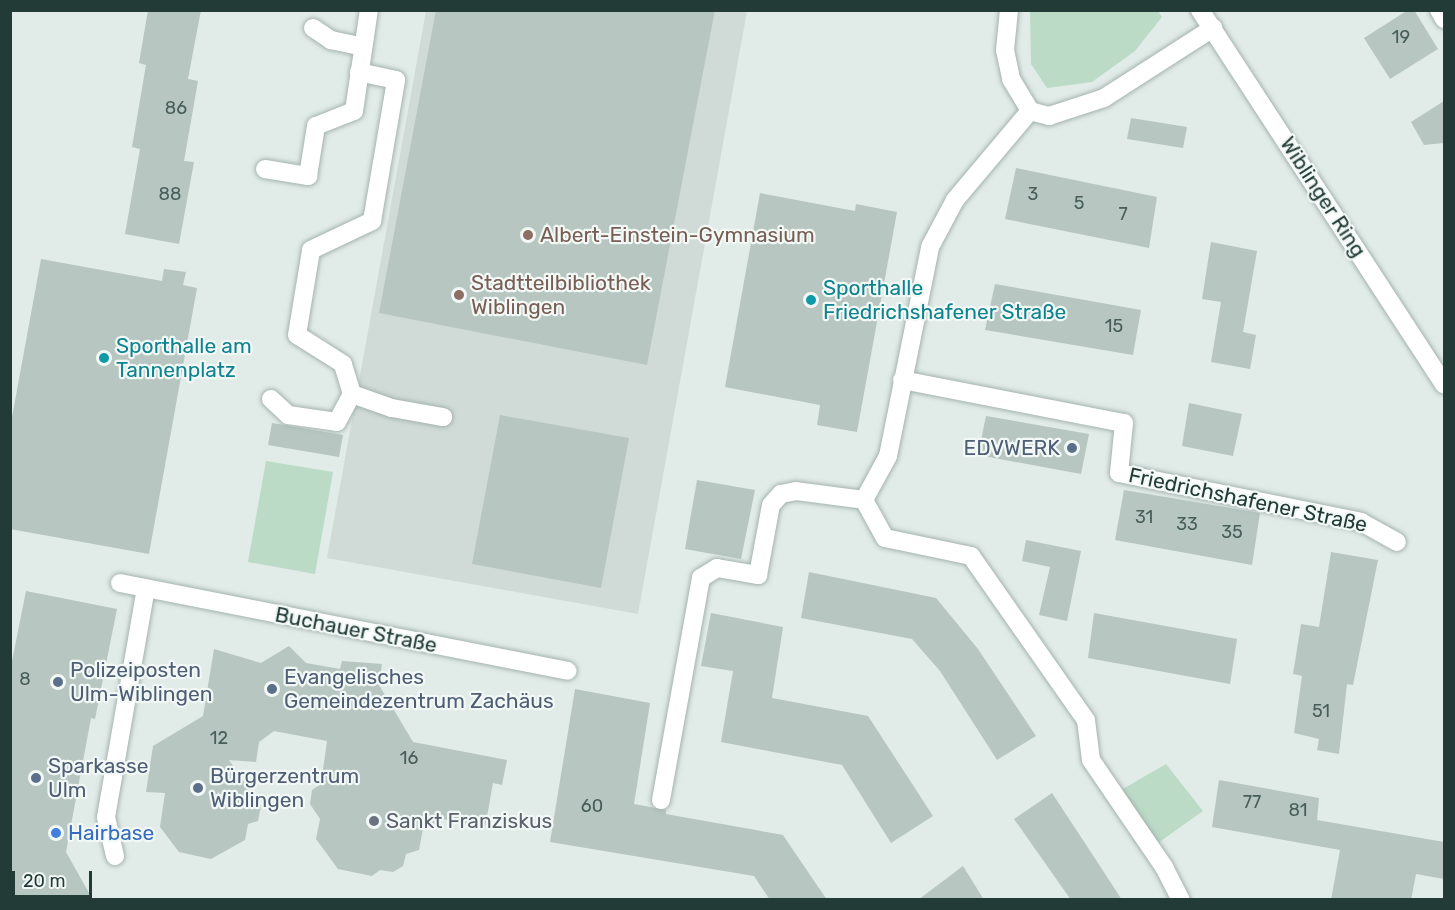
<!DOCTYPE html>
<html>
<head>
<meta charset="utf-8">
<style>
	body { margin:0 }
	#map { position:relative; width:1455px; height:910px; overflow:hidden; background:#e1ebe8; font-family:Rubik,sans-serif }
	div>[style] { position:absolute }
	.built>* { inset:0; background:#d0dbd7 }
	.green>* { inset:0; background:#bbdbc7 }
	.building>* { inset:0; background:#b7c6c1 }
	.roads { filter:drop-shadow(0 0 2px #a4b3af) drop-shadow(0 0 2px #a4b3af) }
	.pedestrian>* { height:18px; margin:-9px; padding:0 9px; transform-origin:9px; border-radius:9px; background:#fff }
	.minor>* { height:18px; margin:-9px; padding:0 9px; transform-origin:9px; border-radius:9px; background:#fff }
	.secondary>* { height:18px; margin:-9px; padding:0 9px; transform-origin:9px; border-radius:9px; background:#fff }
	.dots>* { width:16px; height:16px; translate:-50% -50%; box-sizing:border-box; border:3px solid #f2f8f5; border-radius:50% }
	span { translate:-50% -50%; white-space:nowrap; text-align:center; line-height:1.15; -webkit-text-stroke:4.5px #f2f8f5; paint-order:stroke }
	.number-label { font-size:18px; color:#475e5a }
	.number-label span { -webkit-text-stroke-width:0 }
	.street-label { font-size:21px; color:#223b37 }
	.education-label { font-size:21px; color:#785e54 }
	.left { translate:0 -50%; text-align:left }
	.culture-label { font-size:21px; color:#0d838f }
	.service-label { font-size:21px; color:#4e5e75 }
	.right { translate:-100% -50%; text-align:right }
	.worship-label { font-size:21px; color:#5b616d }
	.shop-label { font-size:21px; color:#366cbe }
	.frame { position:absolute; inset:0; border:12px solid #223b37; pointer-events:none }
	.scale { position:absolute; left:12px; top:871px; width:80px; height:27px; box-sizing:border-box; border:3px solid #223b37; border-top:0; padding-left:8px; font-size:18px; line-height:21px; white-space:nowrap; color:#223b37; -webkit-text-stroke:4px #f2f8f5; paint-order:stroke }
</style>
</head>
<body>
<div id="map">
	<div class="built">
		<i style="clip-path:polygon(426px 11px,747px 11px,638px 614px,327px 558px)"></i>
	</div>
	<div class="green">
		<i style="clip-path:polygon(1158px 11px,1162px 17px,1135px 51px,1092px 82px,1047px 88px,1031px 64px,1030px 11px)"></i>
		<i style="clip-path:polygon(266px 461px,333px 472px,315px 574px,248px 562px)"></i>
		<i style="clip-path:polygon(1166px 764px,1203px 811px,1158px 843px,1121px 790px)"></i>
	</div>
	<div class="building">
		<i style="clip-path:polygon(148px 10px,201px 10px,188px 79px,198px 81px,184px 161px,194px 162px,179px 244px,125px 234px,140px 149px,132px 147px,146px 65px,139px 63px)"></i>
		<i style="clip-path:polygon(436px 10px,715px 10px,647px 365px,379px 313px)"></i>
		<i style="clip-path:polygon(1408px 10px,1414px 10px,1438px 49px,1390px 79px,1364px 38px)"></i>
		<i style="clip-path:polygon(1444px 101px,1444px 143px,1424px 145px,1411px 122px)"></i>
		<i style="clip-path:polygon(1131px 118px,1187px 127px,1183px 148px,1127px 139px)"></i>
		<i style="clip-path:polygon(1016px 168px,1157px 197px,1149px 248px,1005px 219px)"></i>
		<i style="clip-path:polygon(760px 193px,855px 211px,856px 204px,897px 212px,857px 432px,817px 425px,820px 405px,725px 387px)"></i>
		<i style="clip-path:polygon(1211px 242px,1257px 251px,1243px 332px,1256px 335px,1250px 369px,1211px 362px,1221px 302px,1202px 299px)"></i>
		<i style="clip-path:polygon(41px 259px,162px 281px,164px 269px,186px 272px,183px 285px,197px 288px,149px 554px,10px 529px,10px 428px)"></i>
		<i style="clip-path:polygon(995px 284px,1141px 310px,1133px 355px,985px 330px)"></i>
		<i style="clip-path:polygon(1189px 403px,1242px 414px,1233px 456px,1182px 446px)"></i>
		<i style="clip-path:polygon(500px 415px,629px 438px,601px 588px,472px 564px)"></i>
		<i style="clip-path:polygon(986px 416px,1089px 434px,1081px 474px,978px 455px)"></i>
		<i style="clip-path:polygon(272px 423px,343px 435px,339px 457px,268px 445px)"></i>
		<i style="clip-path:polygon(697px 480px,755px 490px,741px 559px,685px 549px)"></i>
		<i style="clip-path:polygon(1124px 490px,1260px 513px,1252px 565px,1115px 540px)"></i>
		<i style="clip-path:polygon(1026px 540px,1081px 551px,1067px 621px,1039px 615px,1050px 567px,1022px 561px)"></i>
		<i style="clip-path:polygon(1331px 552px,1378px 560px,1353px 685px,1347px 684px,1339px 754px,1317px 750px,1319px 739px,1294px 733px,1302px 676px,1293px 674px,1301px 624px,1319px 627px)"></i>
		<i style="clip-path:polygon(809px 572px,936px 598px,978px 649px,1036px 736px,997px 760px,940px 671px,912px 639px,801px 618px)"></i>
		<i style="clip-path:polygon(26px 591px,117px 609px,95px 719px,91px 718px,66px 852px,93px 900px,10px 900px,10px 671px)"></i>
		<i style="clip-path:polygon(711px 613px,783px 627px,772px 698px,868px 716px,933px 816px,891px 843px,842px 765px,721px 742px,733px 671px,701px 666px)"></i>
		<i style="clip-path:polygon(1094px 613px,1237px 639px,1230px 684px,1088px 658px)"></i>
		<i style="clip-path:polygon(289px 646px,306px 663px,340px 669px,342px 661px,382px 664px,379px 685px,413px 742px,507px 760px,502px 785px,493px 783px,485px 828px,442px 819px,440px 826px,424px 823px,419px 850px,406px 854px,403px 866px,393px 872px,380px 870px,372px 876px,338px 869px,316px 839px,320px 819px,310px 804px,312px 790px,321px 784px,327px 741px,274px 731px,259px 742px,256px 762px,229px 760px,261px 806px,258px 821px,248px 824px,245px 840px,211px 859px,179px 852px,160px 827px,165px 793px,146px 792px,153px 746px,203px 716px,214px 649px,261px 663px)"></i>
		<i style="clip-path:polygon(575px 689px,650px 703px,634px 804px,666px 810px,666px 814px,783px 835px,827px 900px,770px 900px,754px 876px,550px 842px)"></i>
		<i style="clip-path:polygon(1219px 780px,1319px 798px,1317px 820px,1444px 842px,1444px 879px,1416px 874px,1411px 900px,1331px 900px,1340px 850px,1212px 827px)"></i>
		<i style="clip-path:polygon(1052px 793px,1098px 863px,1122px 900px,1071px 900px,1014px 819px)"></i>
		<i style="clip-path:polygon(963px 866px,984px 900px,918px 900px)"></i>
	</div>
	<div class="roads">
		<div class="pedestrian">
			<i style="left:313px;top:28px;width:22px;rotate:34deg"></i>
			<i style="left:331px;top:40px;width:33px;rotate:12deg"></i>
			<i style="left:265px;top:169px;width:44px;rotate:9.2deg"></i>
			<i style="left:308px;top:176px;width:51px;rotate:-80.9deg"></i>
			<i style="left:316px;top:126px;width:41px;rotate:-21.5deg"></i>
			<i style="left:354px;top:111px;width:102px;rotate:-81.6deg"></i>
			<i style="left:352px;top:394px;width:31px;rotate:-107deg"></i>
			<i style="left:343px;top:364px;width:54px;rotate:-147.8deg"></i>
			<i style="left:297px;top:335px;width:86px;rotate:-80.6deg"></i>
			<i style="left:311px;top:250px;width:68px;rotate:-25.4deg"></i>
			<i style="left:372px;top:221px;width:143px;rotate:-80.3deg"></i>
			<i style="left:396px;top:80px;width:38px;rotate:-168deg"></i>
			<i style="left:271px;top:399px;width:23px;rotate:43deg"></i>
			<i style="left:288px;top:415px;width:49px;rotate:8.1deg"></i>
			<i style="left:337px;top:422px;width:32px;rotate:-62deg"></i>
			<i style="left:352px;top:394px;width:42px;rotate:19.3deg"></i>
			<i style="left:392px;top:408px;width:52px;rotate:10deg"></i>
			<i style="left:120px;top:583px;width:456px;rotate:11.1deg"></i>
			<i style="left:115px;top:856px;width:40px;rotate:-103deg"></i>
			<i style="left:106px;top:817px;width:232px;rotate:-80.1deg"></i>
		</div>
		<div class="minor">
			<i style="left:1009px;top:10px;width:40px;rotate:95.7deg"></i>
			<i style="left:1005px;top:50px;width:30px;rotate:78deg"></i>
			<i style="left:1011px;top:79px;width:37px;rotate:59deg"></i>
			<i style="left:1030px;top:111px;width:20px;rotate:15deg"></i>
			<i style="left:1049px;top:116px;width:58px;rotate:-18.1deg"></i>
			<i style="left:1104px;top:98px;width:130px;rotate:-32.7deg"></i>
			<i style="left:1439px;top:10px;width:10px;rotate:61deg"></i>
			<i style="left:902px;top:380px;width:226px;rotate:11deg"></i>
			<i style="left:1124px;top:423px;width:50px;rotate:95.7deg"></i>
			<i style="left:1119px;top:473px;width:247px;rotate:11.4deg"></i>
			<i style="left:1361px;top:522px;width:41px;rotate:29.1deg"></i>
			<i style="left:864px;top:500px;width:43px;rotate:61.1deg"></i>
			<i style="left:885px;top:538px;width:88px;rotate:11.8deg"></i>
			<i style="left:971px;top:556px;width:200px;rotate:55deg"></i>
			<i style="left:1086px;top:720px;width:40px;rotate:82.9deg"></i>
			<i style="left:1091px;top:760px;width:130px;rotate:55.7deg"></i>
			<i style="left:1164px;top:867px;width:37px;rotate:63deg"></i>
			<i style="left:864px;top:500px;width:50px;rotate:-61.4deg"></i>
			<i style="left:888px;top:456px;width:213px;rotate:-78.6deg"></i>
			<i style="left:930px;top:247px;width:53px;rotate:-62deg"></i>
			<i style="left:955px;top:200px;width:116px;rotate:-49.9deg"></i>
			<i style="left:661px;top:800px;width:226px;rotate:-79.8deg"></i>
			<i style="left:701px;top:578px;width:19px;rotate:-32deg"></i>
			<i style="left:717px;top:568px;width:42px;rotate:9.7deg"></i>
			<i style="left:758px;top:575px;width:71px;rotate:-79.5deg"></i>
			<i style="left:771px;top:505px;width:15px;rotate:-48deg"></i>
			<i style="left:781px;top:494px;width:15px;rotate:-11deg"></i>
			<i style="left:796px;top:491px;width:69px;rotate:7.5deg"></i>
		</div>
		<div class="secondary">
			<i style="left:1200px;top:10px;width:447px;rotate:56.9deg"></i>
		</div>
	</div>
	<div class="dots">
		<i style="left:528px;top:235px;background:#8d6e63"></i>
		<i style="left:459px;top:295px;background:#8d6e63"></i>
		<i style="left:811px;top:300px;background:#0f9aa8"></i>
		<i style="left:104px;top:358px;background:#0f9aa8"></i>
		<i style="left:1072px;top:448px;background:#5c6f8a"></i>
		<i style="left:58px;top:682px;background:#5c6f8a"></i>
		<i style="left:272px;top:689px;background:#5c6f8a"></i>
		<i style="left:36px;top:778px;background:#5c6f8a"></i>
		<i style="left:198px;top:788px;background:#5c6f8a"></i>
		<i style="left:374px;top:821px;background:#6b7280"></i>
		<i style="left:56px;top:833px;background:#3f7fe0"></i>
	</div>
	<div class="number-label">
		<span style="left:1401px;top:37px">19</span>
		<span style="left:176px;top:108px">86</span>
		<span style="left:170px;top:194px">88</span>
		<span style="left:1033px;top:194px">3</span>
		<span style="left:1079px;top:203px">5</span>
		<span style="left:1123px;top:214px">7</span>
		<span style="left:1114px;top:326px">15</span>
		<span style="left:1144px;top:517px">31</span>
		<span style="left:1187px;top:524px">33</span>
		<span style="left:1232px;top:532px">35</span>
		<span style="left:25px;top:679px">8</span>
		<span style="left:1321px;top:711px">51</span>
		<span style="left:219px;top:738px">12</span>
		<span style="left:409px;top:758px">16</span>
		<span style="left:1252px;top:802px">77</span>
		<span style="left:592px;top:806px">60</span>
		<span style="left:1298px;top:810px">81</span>
	</div>
	<div class="street-label">
		<span style="left:1323px;top:197px;rotate:57deg">Wiblinger Ring</span>
		<span style="left:1248px;top:500px;rotate:12deg">Friedrichshafener Straße</span>
		<span style="left:356px;top:630px;rotate:11deg">Buchauer Straße</span>
	</div>
	<div class="education-label">
		<span class="left" style="left:540px;top:235px">Albert-Einstein-Gymnasium</span>
		<span class="left" style="left:471px;top:295px">Stadtteilbibliothek<br>Wiblingen</span>
	</div>
	<div class="culture-label">
		<span class="left" style="left:823px;top:300px">Sporthalle<br>Friedrichshafener Straße</span>
		<span class="left" style="left:116px;top:358px">Sporthalle am<br>Tannenplatz</span>
	</div>
	<div class="service-label">
		<span class="right" style="left:1060px;top:448px">EDVWERK</span>
		<span class="left" style="left:70px;top:682px">Polizeiposten<br>Ulm-Wiblingen</span>
		<span class="left" style="left:284px;top:689px">Evangelisches<br>Gemeindezentrum Zachäus</span>
		<span class="left" style="left:48px;top:778px">Sparkasse<br>Ulm</span>
		<span class="left" style="left:210px;top:788px">Bürgerzentrum<br>Wiblingen</span>
	</div>
	<div class="worship-label">
		<span class="left" style="left:386px;top:821px">Sankt Franziskus</span>
	</div>
	<div class="shop-label">
		<span class="left" style="left:68px;top:833px">Hairbase</span>
	</div>
	<div class="frame"></div>
	<div class="scale">20 m</div>
</div>
</body>
</html>
